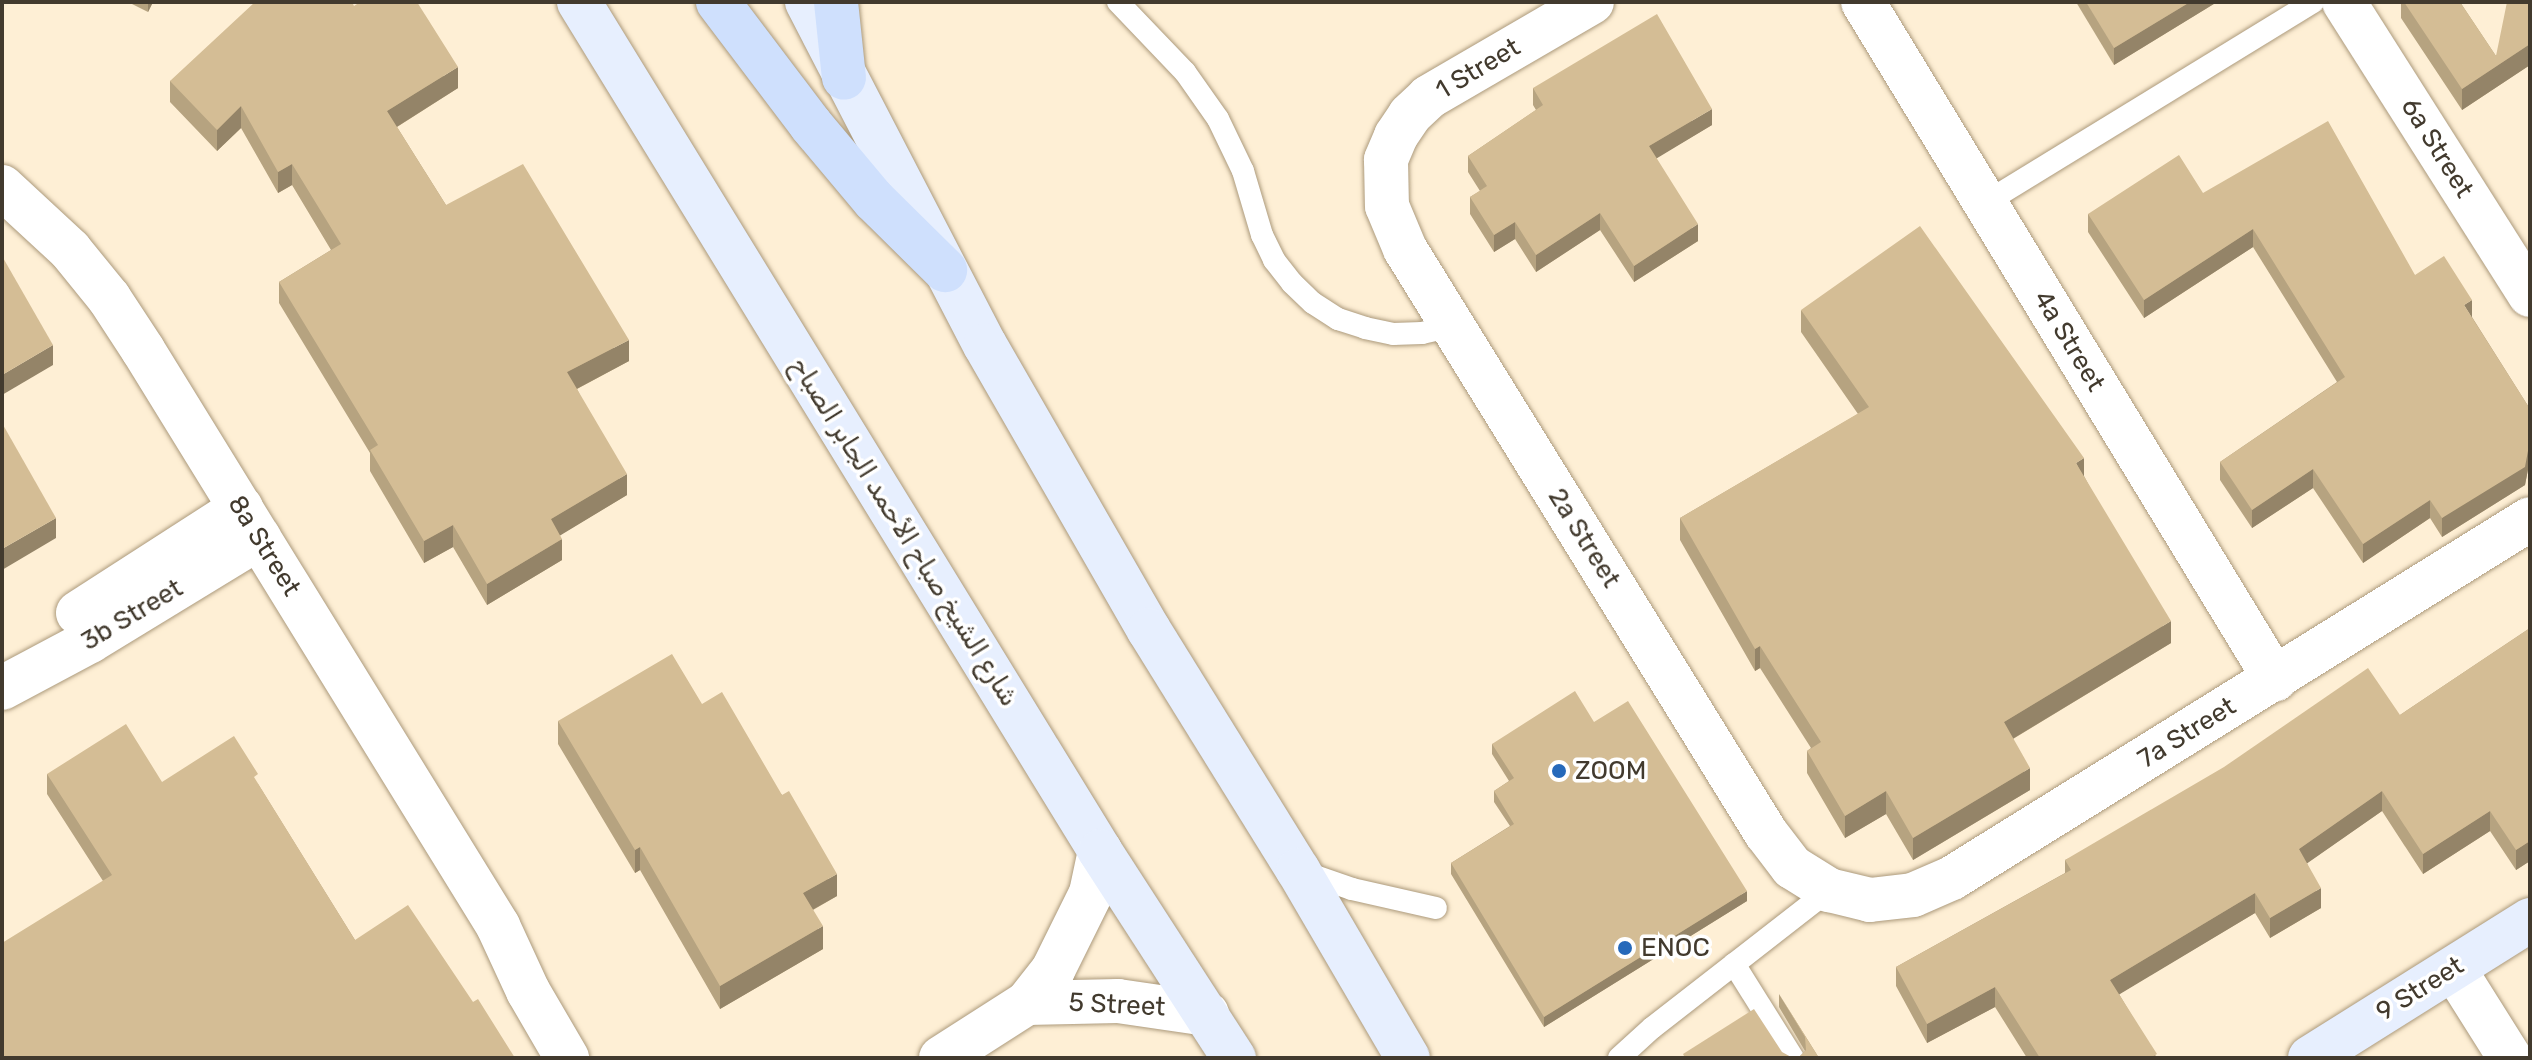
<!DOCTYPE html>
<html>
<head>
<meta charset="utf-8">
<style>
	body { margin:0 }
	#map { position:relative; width:2532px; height:1060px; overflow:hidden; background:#feefd5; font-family:Rubik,Cairo,sans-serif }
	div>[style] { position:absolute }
	.roads { filter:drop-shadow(0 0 2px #ac9a7c) drop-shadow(0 0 2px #ac9a7c) }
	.lane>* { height:22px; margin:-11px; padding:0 11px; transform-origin:11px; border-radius:11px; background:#fff }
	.street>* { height:44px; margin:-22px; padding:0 22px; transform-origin:22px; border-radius:22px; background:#fff }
	.secondary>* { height:44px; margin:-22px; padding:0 22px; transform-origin:22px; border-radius:22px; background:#e7effe }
	.primary>* { height:44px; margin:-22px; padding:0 22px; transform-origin:22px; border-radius:22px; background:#cfe0fd }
	.wall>* { inset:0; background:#b6a380 }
	.shaded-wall>* { inset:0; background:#948468 }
	.building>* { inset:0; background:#d4bd95 }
	.dots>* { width:22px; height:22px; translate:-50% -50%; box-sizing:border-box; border:4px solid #fff; border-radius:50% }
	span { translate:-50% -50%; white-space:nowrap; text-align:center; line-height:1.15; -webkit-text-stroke:7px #fff; paint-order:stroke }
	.street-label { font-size:26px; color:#423a2e }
	.poi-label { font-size:26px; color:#423a2e }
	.left { translate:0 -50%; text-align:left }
	.frame { position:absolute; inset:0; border:4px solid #423a2e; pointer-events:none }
</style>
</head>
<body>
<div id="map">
	<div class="roads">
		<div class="lane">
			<i style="left:1118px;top:2px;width:97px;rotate:46.3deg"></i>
			<i style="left:1185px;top:72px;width:57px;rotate:54.9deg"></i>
			<i style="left:1218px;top:119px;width:58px;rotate:64.3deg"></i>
			<i style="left:1243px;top:171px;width:67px;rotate:73.5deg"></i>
			<i style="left:1262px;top:235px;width:28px;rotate:64deg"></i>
			<i style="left:1274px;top:260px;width:29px;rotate:52deg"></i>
			<i style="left:1292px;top:283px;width:29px;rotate:44deg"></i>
			<i style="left:1313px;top:303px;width:30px;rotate:33deg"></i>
			<i style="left:1338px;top:319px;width:28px;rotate:18deg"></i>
			<i style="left:1365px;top:328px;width:29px;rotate:12deg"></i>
			<i style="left:1393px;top:334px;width:29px;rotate:-2deg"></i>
			<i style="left:1422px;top:333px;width:32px;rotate:-13deg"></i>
			<i style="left:1985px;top:203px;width:385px;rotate:-31.5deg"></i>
			<i style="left:1303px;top:872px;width:52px;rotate:19.1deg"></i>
			<i style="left:1352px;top:889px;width:86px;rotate:12.7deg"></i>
			<i style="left:1734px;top:964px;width:111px;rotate:57.9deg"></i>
			<i style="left:1619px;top:1058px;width:45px;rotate:-42.3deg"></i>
			<i style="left:1652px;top:1028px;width:224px;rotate:-37.9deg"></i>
		</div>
		<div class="street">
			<i style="left:1592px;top:2px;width:189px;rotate:149.8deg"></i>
			<i style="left:1429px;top:97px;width:26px;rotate:137deg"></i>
			<i style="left:1410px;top:115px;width:25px;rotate:124deg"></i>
			<i style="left:1396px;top:136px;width:26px;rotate:113deg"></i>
			<i style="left:1386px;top:160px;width:46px;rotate:88.8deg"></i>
			<i style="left:1387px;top:206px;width:47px;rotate:67.3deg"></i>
			<i style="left:1405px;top:249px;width:687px;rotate:58.28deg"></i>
			<i style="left:1766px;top:833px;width:43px;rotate:52.6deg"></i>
			<i style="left:1792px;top:867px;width:44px;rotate:31.9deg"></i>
			<i style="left:1829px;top:890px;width:42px;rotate:13.7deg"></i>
			<i style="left:1870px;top:900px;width:43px;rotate:-6.6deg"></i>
			<i style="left:1913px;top:895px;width:43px;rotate:-23.6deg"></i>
			<i style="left:1952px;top:878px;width:680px;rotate:-31.84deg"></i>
			<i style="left:1863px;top:2px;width:793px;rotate:58.68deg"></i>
			<i style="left:2344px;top:2px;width:347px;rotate:57.6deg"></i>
			<i style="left:2px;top:187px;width:93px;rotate:42.8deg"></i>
			<i style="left:70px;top:250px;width:62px;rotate:50.9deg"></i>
			<i style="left:109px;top:298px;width:62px;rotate:56.8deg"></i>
			<i style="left:143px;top:350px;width:677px;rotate:58.35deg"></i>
			<i style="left:498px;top:926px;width:72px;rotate:65.2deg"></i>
			<i style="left:528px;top:991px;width:78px;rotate:59.8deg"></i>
			<i style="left:78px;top:613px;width:194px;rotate:-32.8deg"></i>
			<i style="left:2px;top:688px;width:100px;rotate:-28.1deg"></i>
			<i style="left:90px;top:641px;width:198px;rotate:-31.4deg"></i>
			<i style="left:2454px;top:969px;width:105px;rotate:57.8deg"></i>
			<i style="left:1027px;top:1003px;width:91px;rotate:-1.3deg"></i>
			<i style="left:1118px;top:1001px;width:90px;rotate:8.3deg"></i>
			<i style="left:941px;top:1058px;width:102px;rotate:-32.6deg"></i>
			<i style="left:1027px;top:1003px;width:42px;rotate:-51.8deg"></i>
			<i style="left:1053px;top:970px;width:86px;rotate:-63.7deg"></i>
			<i style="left:1091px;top:893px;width:43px;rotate:-77.9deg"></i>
		</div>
		<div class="secondary">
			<i style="left:579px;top:2px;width:996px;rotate:58.46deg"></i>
			<i style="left:1100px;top:851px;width:247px;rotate:57.1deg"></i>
			<i style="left:807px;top:2px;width:386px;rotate:62.6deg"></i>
			<i style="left:985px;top:345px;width:329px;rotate:60.1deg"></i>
			<i style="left:1149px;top:630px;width:282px;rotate:58.2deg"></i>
			<i style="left:1298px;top:870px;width:218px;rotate:59.7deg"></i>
			<i style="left:2310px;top:1058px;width:260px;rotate:-32.1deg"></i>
		</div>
		<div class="primary">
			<i style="left:718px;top:2px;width:154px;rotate:52.9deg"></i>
			<i style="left:811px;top:125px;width:98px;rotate:50deg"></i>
			<i style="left:874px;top:200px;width:100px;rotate:44.6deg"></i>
			<i style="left:836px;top:2px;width:76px;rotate:84deg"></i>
		</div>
	</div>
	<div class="wall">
		<i style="clip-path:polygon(128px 2px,153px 2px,148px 12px)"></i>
		<i style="clip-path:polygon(2076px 2px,2217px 2px,2114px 65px)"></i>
		<i style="clip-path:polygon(2401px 2px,2460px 2px,2496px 56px,2530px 2px,2530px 65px,2462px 110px,2401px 18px)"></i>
		<i style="clip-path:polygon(354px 6px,458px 88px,397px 127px,446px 205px,629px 361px,577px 389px,627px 495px,560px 535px,562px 560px,487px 605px,453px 547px,424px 563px,370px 471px,370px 453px,279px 303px,279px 282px,331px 250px,292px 185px,278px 193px,241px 128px,217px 151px,170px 102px,170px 81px)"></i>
		<i style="clip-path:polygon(1533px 88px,1712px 125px,1656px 158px,1698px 241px,1634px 282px,1600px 230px,1536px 272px,1515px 239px,1494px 252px,1470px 214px,1470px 197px,1480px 191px,1468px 172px,1468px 156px,1536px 110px,1533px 105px)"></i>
		<i style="clip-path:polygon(2203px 193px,2415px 275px,2472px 317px,2530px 409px,2530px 459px,2525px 485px,2442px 537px,2430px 518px,2363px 563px,2313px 488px,2252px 528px,2220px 480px,2220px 462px,2337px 382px,2253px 247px,2144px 318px,2088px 232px,2088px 214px)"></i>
		<i style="clip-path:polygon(1801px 310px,2084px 476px,2171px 643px,2013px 739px,2030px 790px,1913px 860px,1886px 814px,1845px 838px,1807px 773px,1807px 751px,1811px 748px,1760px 668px,1755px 671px,1680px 540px,1680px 518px,1858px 414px,1801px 332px)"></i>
		<i style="clip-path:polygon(2530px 628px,2530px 861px,2516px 870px,2490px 831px,2423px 874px,2382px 811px,2307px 863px,2321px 908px,2270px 938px,2255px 913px,2119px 994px,2157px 1058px,2027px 1058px,1995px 1007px,1927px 1043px,1896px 986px,1896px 967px,2065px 873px,2065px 860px,2400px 715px)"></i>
		<i style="clip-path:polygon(702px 704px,782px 795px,837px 896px,813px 910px,823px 949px,720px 1009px,640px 870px,635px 873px,558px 744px,558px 721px)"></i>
		<i style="clip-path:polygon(1594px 722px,1747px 901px,1544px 1027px,1451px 874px,1451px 863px,1510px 826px,1494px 802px,1494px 791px,1509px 781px,1492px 754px,1492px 744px)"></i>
		<i style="clip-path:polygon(47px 774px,162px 782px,258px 784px,355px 940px,473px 1002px,103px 881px,47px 794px)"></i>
		<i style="clip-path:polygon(1779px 994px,1819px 1058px,1800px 1056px,1805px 1051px,1779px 1007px)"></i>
	</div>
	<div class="shaded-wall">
		<i style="clip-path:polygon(148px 2px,153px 2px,148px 12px)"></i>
		<i style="clip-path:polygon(2190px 2px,2217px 2px,2114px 65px,2114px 48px)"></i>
		<i style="clip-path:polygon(2530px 44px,2530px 65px,2462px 110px,2462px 89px)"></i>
		<i style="clip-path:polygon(458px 67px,458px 88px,387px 133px,387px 111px)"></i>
		<i style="clip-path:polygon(241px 106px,241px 128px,217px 151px,217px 130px)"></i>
		<i style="clip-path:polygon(1712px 109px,1712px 125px,1649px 163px,1649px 146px)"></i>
		<i style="clip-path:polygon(292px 164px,292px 185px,278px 193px,278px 172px)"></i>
		<i style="clip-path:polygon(1600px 213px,1600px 230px,1536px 272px,1536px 255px)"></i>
		<i style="clip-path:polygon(1515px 222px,1515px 239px,1494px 252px,1494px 235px)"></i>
		<i style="clip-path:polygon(1698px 224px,1698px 241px,1634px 282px,1634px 266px)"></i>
		<i style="clip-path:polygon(2253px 229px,2253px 247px,2144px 318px,2144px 300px)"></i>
		<i style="clip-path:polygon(2472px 300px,2472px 318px,2464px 305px)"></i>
		<i style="clip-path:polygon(629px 340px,629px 361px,567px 394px,567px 372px)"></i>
		<i style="clip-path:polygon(53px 345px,53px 365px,2px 395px,2px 375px)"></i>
		<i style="clip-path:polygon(2530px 440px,2530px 459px,2525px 485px,2442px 537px,2442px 518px)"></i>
		<i style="clip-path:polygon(2084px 458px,2084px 480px,2076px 463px)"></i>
		<i style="clip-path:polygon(2313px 469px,2313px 488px,2252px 528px,2252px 510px)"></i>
		<i style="clip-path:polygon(627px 474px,627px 495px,551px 541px,551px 519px)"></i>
		<i style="clip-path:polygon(2430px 500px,2430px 518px,2363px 563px,2363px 544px)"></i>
		<i style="clip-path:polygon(56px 518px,56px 538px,2px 570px,2px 549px)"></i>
		<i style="clip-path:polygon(453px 525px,453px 547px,424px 563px,424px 541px)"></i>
		<i style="clip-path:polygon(562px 539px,562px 560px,487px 605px,487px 584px)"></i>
		<i style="clip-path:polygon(2171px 621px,2171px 643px,2004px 744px,2004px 722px)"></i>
		<i style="clip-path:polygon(1760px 646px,1760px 668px,1755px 671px,1755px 649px)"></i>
		<i style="clip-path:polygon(2030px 768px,2030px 790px,1913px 860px,1913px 838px)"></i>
		<i style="clip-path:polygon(1886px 791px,1886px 814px,1845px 838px,1845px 816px)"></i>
		<i style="clip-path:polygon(2382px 791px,2382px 811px,2299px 869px,2299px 849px)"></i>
		<i style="clip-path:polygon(2490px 811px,2490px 831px,2423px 874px,2423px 854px)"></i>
		<i style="clip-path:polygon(2530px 841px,2530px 861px,2516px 870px,2516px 850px)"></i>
		<i style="clip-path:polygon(640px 847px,640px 870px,635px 873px,635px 850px)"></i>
		<i style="clip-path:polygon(837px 874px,837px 896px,803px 915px,803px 893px)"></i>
		<i style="clip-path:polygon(2321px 888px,2321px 908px,2270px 938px,2270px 918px)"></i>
		<i style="clip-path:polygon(1747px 891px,1747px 901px,1544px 1027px,1544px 1017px)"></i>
		<i style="clip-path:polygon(2255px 893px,2255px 913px,2110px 1000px,2110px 980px)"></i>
		<i style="clip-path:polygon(823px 926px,823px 949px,720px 1009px,720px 986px)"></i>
		<i style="clip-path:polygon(1995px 987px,1995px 1007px,1927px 1043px,1927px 1024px)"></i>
	</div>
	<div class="building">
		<i style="clip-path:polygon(255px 2px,352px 2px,354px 6px,360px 2px,417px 2px,458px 67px,387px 111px,446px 205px,523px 164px,629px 340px,567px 372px,627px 474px,551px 519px,562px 539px,487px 584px,453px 525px,424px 541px,370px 450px,378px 445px,279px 282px,341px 244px,292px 164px,278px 172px,241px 106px,217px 130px,170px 81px)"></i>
		<i style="clip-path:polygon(2086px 2px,2190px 2px,2114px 48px)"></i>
		<i style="clip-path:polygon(2404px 2px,2460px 2px,2496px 56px,2507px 2px,2530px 2px,2530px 44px,2462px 89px)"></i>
		<i style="clip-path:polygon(1657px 14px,1712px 109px,1649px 146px,1698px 224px,1634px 266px,1600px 213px,1536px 255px,1515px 222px,1494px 235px,1470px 197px,1487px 186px,1468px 156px,1543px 105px,1533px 88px)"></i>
		<i style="clip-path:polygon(2328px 121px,2415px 275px,2444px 256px,2472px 300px,2464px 305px,2530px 409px,2530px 440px,2525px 467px,2442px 518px,2430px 500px,2363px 544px,2313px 469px,2252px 510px,2220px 462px,2345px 377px,2253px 229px,2144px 300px,2088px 214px,2179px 155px,2203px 193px)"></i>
		<i style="clip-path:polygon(1920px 226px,2084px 458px,2076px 463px,2171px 621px,2004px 722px,2030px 768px,1913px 838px,1886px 791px,1845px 816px,1807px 751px,1821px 742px,1760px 646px,1755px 649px,1680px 518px,1869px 407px,1801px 310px)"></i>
		<i style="clip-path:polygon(2px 256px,53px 345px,2px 375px)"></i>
		<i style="clip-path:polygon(2px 423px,56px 518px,2px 549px)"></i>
		<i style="clip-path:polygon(2530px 628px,2530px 841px,2516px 850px,2490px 811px,2423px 854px,2382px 791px,2299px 849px,2321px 888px,2270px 918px,2255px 893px,2110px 980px,2157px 1054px,2150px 1058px,2040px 1058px,1995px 987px,1927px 1024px,1896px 967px,2071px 870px,2065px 860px,2224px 767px,2368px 668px,2400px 715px)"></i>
		<i style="clip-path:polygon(672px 654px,702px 704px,722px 692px,782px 795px,789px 791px,837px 874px,803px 893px,823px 926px,720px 986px,640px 847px,635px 850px,558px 721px)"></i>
		<i style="clip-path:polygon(1575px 691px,1594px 722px,1628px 701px,1747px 891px,1544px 1017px,1451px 863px,1514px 824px,1494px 791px,1514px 778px,1492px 744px)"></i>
		<i style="clip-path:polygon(126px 724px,162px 782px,234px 736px,258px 774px,254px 777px,355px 940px,408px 905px,473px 1002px,478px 999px,515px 1058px,2px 1058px,2px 943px,112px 875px,47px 774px)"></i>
		<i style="clip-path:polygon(1779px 994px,1819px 1058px,1793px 1058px,1800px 1056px,1806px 1050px,1805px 1037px)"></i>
		<i style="clip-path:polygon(1754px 1009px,1782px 1052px,1793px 1058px,1685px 1058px,1683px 1054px)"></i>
	</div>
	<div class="dots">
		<i style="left:1559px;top:771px;background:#2669ba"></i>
		<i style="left:1625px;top:948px;background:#2669ba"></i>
	</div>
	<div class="street-label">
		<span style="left:1478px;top:69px;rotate:-31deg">1 Street</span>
		<span style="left:2437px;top:148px;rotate:58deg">6a Street</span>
		<span style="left:2069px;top:341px;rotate:59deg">4a Street</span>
		<span style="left:904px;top:532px;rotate:58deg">شارع الشيخ صباح الأحمد الجابر الصباح</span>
		<span style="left:1584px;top:538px;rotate:58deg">2a Street</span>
		<span style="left:264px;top:546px;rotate:58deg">8a Street</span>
		<span style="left:132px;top:615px;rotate:-31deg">3b Street</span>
		<span style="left:2187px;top:733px;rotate:-32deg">7a Street</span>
		<span style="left:2420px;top:989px;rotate:-32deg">9 Street</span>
		<span style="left:1117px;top:1005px;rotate:3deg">5 Street</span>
	</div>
	<div class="poi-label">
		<span class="left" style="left:1575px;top:771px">ZOOM</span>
		<span class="left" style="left:1641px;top:948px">ENOC</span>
	</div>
	<div class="frame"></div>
</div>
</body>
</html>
